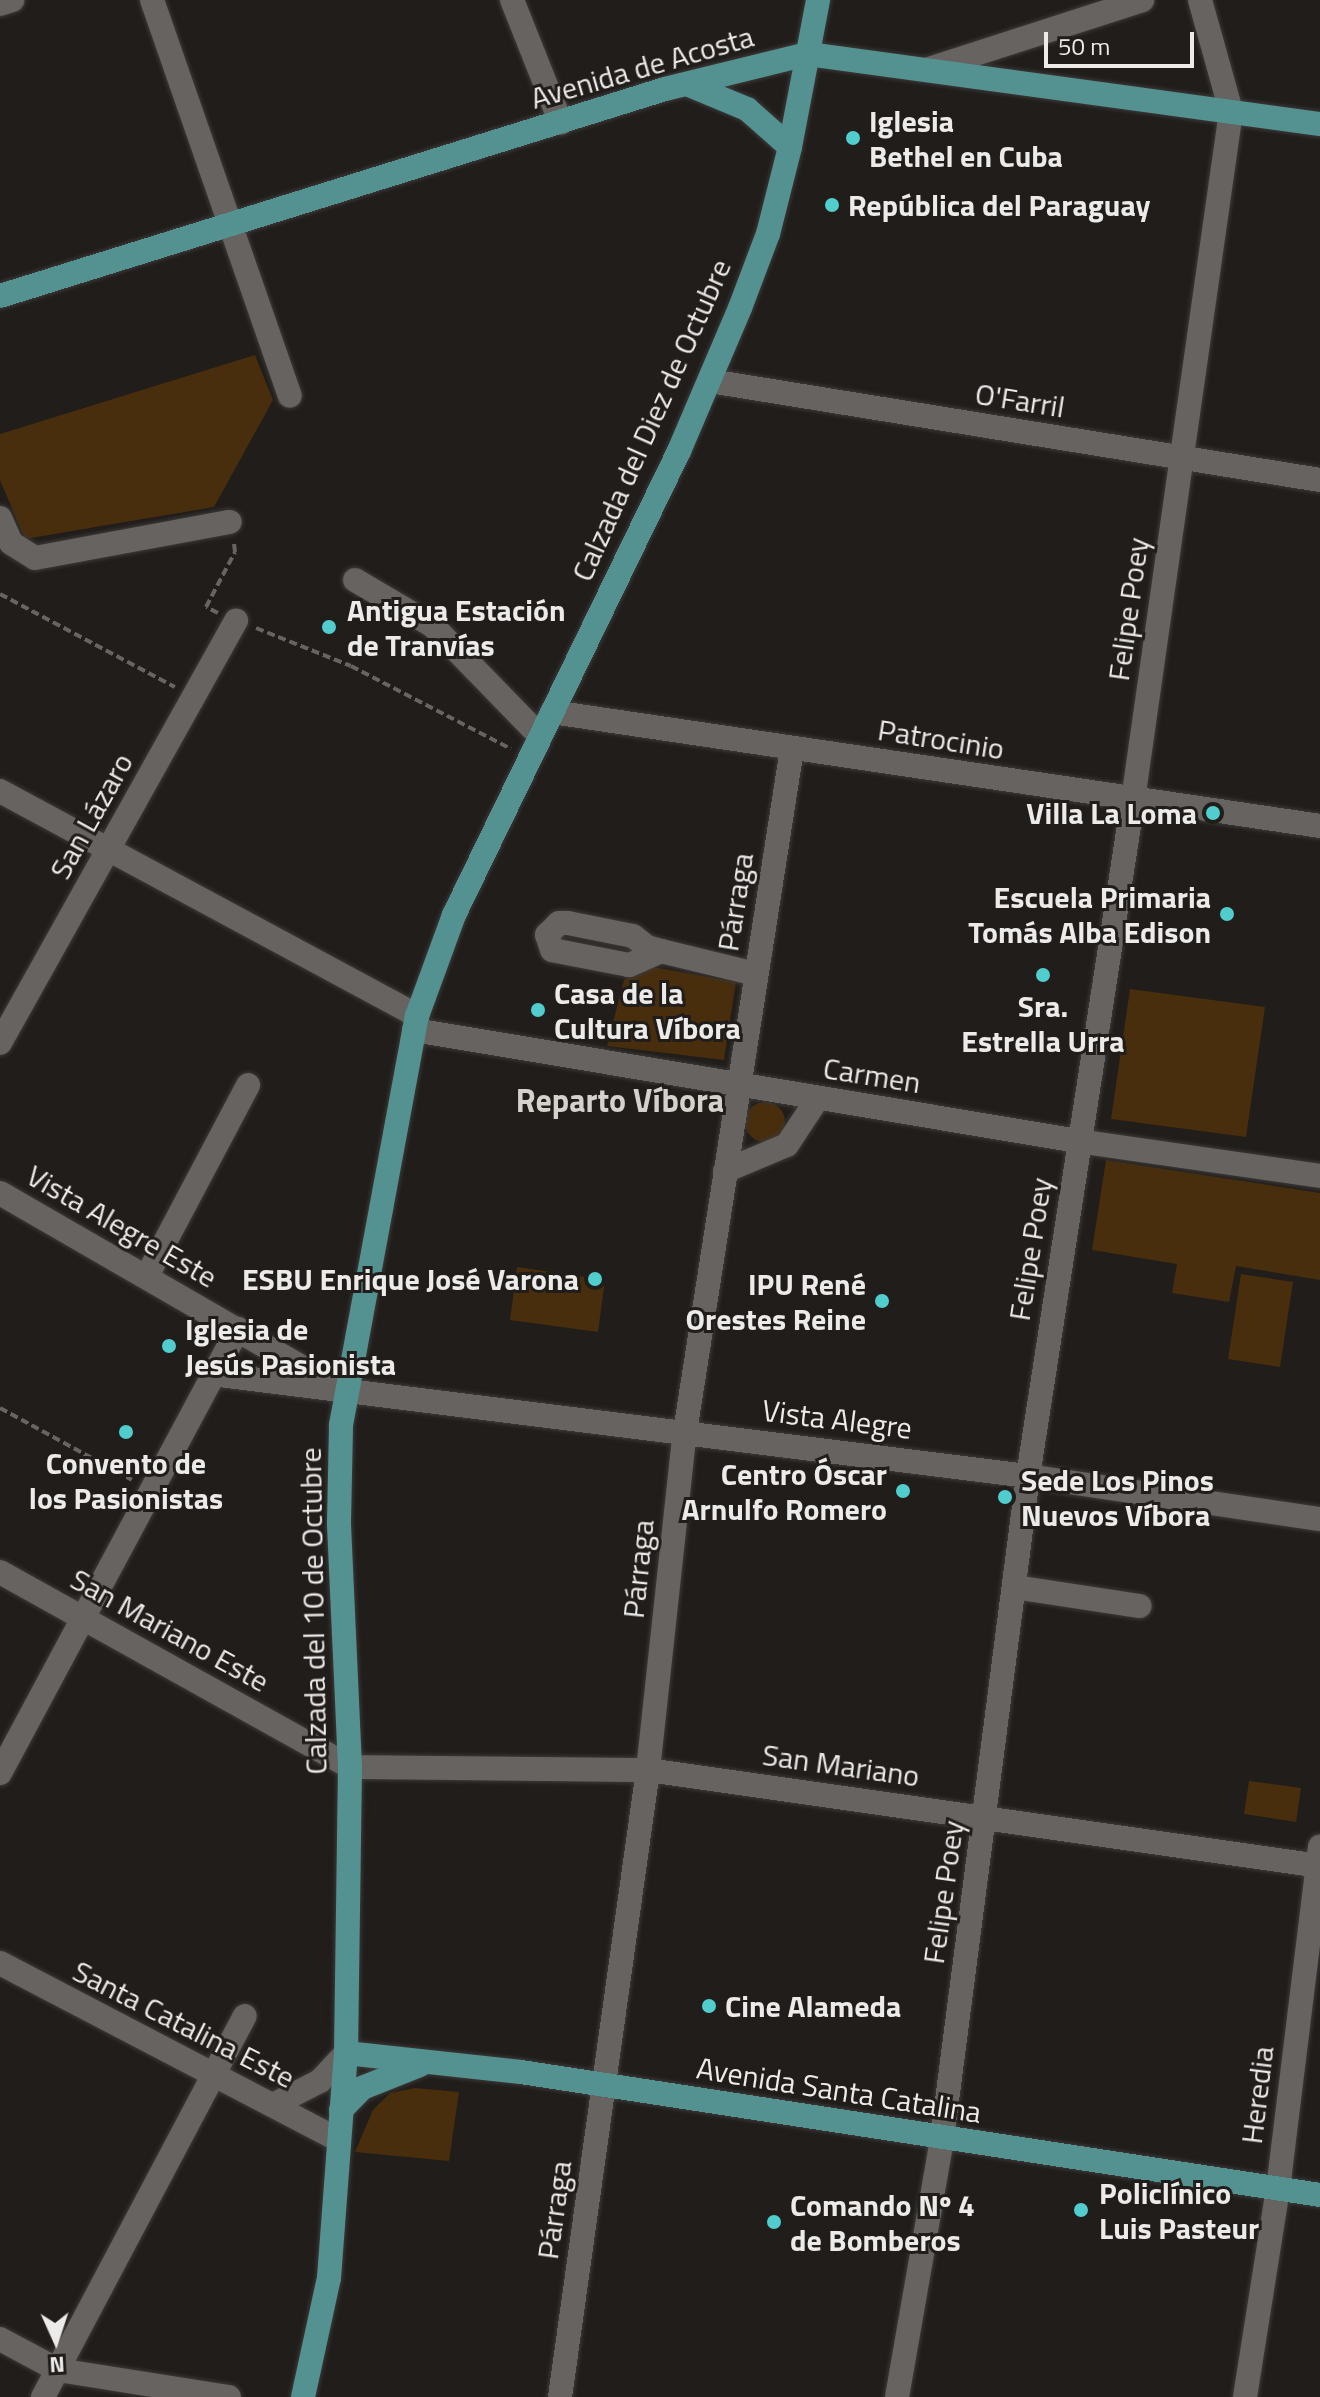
<!DOCTYPE html>
<html>
<head>
<meta charset="utf-8">
<style>
	body { margin:0 }
	#map { position:relative; width:1320px; height:2397px; overflow:hidden; background:#201d1b; font-family:"Titillium Web",sans-serif }
	div>[style] { position:absolute }
	.green>* { inset:0; background:#482e0d }
	.round { border-radius:50% }
	.path>* { height:4px; margin-top:-2px; transform-origin:0; background:repeating-linear-gradient(90deg,#676563 0 8px,transparent 0 12px) }
	.roads { filter:drop-shadow(0 0 2px #3c3a38) drop-shadow(0 0 2px #3c3a38) }
	.minor>* { height:24px; margin:-12px; padding:0 12px; transform-origin:12px; border-radius:12px; background:#666360 }
	.major>* { height:24px; margin:-12px; padding:0 12px; transform-origin:12px; border-radius:12px; background:#539291 }
	.dots>* { width:22px; height:22px; translate:-50% -50%; box-sizing:border-box; border:4px solid #201d1b; border-radius:50% }
	span { translate:-50% -50%; white-space:nowrap; text-align:center; line-height:1.15; -webkit-text-stroke:6px #201d1b; paint-order:stroke }
	.street-label { font-size:30px; color:#edebea }
	.poi-label { font-size:30px; color:#edebea; font-weight:700 }
	.left { translate:0 -50%; text-align:left }
	.right { translate:-100% -50%; text-align:right }
	.neighbourhood-label { font-size:32px; color:#d5d2ce; font-weight:700 }
	.north { position:absolute; left:16px; top:2301px; width:80px; height:80px; -webkit-text-stroke:6px #201d1b; paint-order:stroke; rotate:177deg; font-size:22px; font-weight:700; line-height:32px; text-align:center; color:#edebea }
	.north::after { content:''; display:block; margin:auto; width:28px; height:36px; background:#edebea; clip-path:polygon(50% 0,100% 100%,50% 72%,0 100%) }
	.scale { position:absolute; left:1044px; top:32px; width:150px; height:36px; box-sizing:border-box; border:4px solid #edebea; border-top:0; padding-left:10px; font-size:24px; line-height:28px; white-space:nowrap; color:#edebea; -webkit-text-stroke:6px #201d1b; paint-order:stroke }
</style>
</head>
<body>
<div id="map">
	<div class="green">
		<i style="clip-path:polygon(255px 355px,273px 400px,214px 507px,25px 539px,0 480px,0 434px)"></i>
		<i style="clip-path:polygon(653px 967px,736px 982px,724px 1060px,607px 1046px,624px 980px)"></i>
		<i style="clip-path:polygon(1130px 989px,1265px 1007px,1246px 1137px,1111px 1119px)"></i>
		<i class="round" style="left:745px;top:1102px;width:40px;height:40px"></i>
		<i style="clip-path:polygon(1106px 1160px,1320px 1193px,1320px 1280px,1236px 1266px,1229px 1302px,1172px 1293px,1177px 1264px,1092px 1250px)"></i>
		<i style="clip-path:polygon(517px 1267px,605px 1280px,598px 1332px,510px 1320px)"></i>
		<i style="clip-path:polygon(1241px 1274px,1293px 1282px,1280px 1367px,1228px 1359px)"></i>
		<i style="clip-path:polygon(1249px 1781px,1301px 1788px,1296px 1822px,1244px 1814px)"></i>
		<i style="clip-path:polygon(415px 2088px,459px 2092px,449px 2161px,355px 2152px,373px 2110px,390px 2093px)"></i>
	</div>
	<div class="path">
		<i style="left:0;top:594px;width:198px;rotate:28deg"></i>
		<i style="left:218px;top:613px;width:13px;rotate:-153deg"></i>
		<i style="left:206px;top:607px;width:62px;rotate:-62.2deg"></i>
		<i style="left:235px;top:552px;width:8px;rotate:-97deg"></i>
		<i style="left:256px;top:628px;width:102px;rotate:21.8deg"></i>
		<i style="left:351px;top:666px;width:180px;rotate:27.4deg"></i>
		<i style="left:0;top:1408px;width:150px;rotate:28.6deg"></i>
	</div>
	<div class="roads">
		<div class="minor">
			<i style="left:152px;top:0;width:419px;rotate:70.8deg"></i>
			<i style="left:512px;top:0;width:132px;rotate:68.3deg"></i>
			<i style="left:0;top:4px;width:13px;rotate:-18deg"></i>
			<i style="left:929px;top:69px;width:224px;rotate:-17.9deg"></i>
			<i style="left:710px;top:381px;width:618px;rotate:9.22deg"></i>
			<i style="left:0;top:518px;width:27px;rotate:66deg"></i>
			<i style="left:11px;top:543px;width:28px;rotate:32deg"></i>
			<i style="left:35px;top:558px;width:198px;rotate:-10.5deg"></i>
			<i style="left:355px;top:580px;width:91px;rotate:30.5deg"></i>
			<i style="left:433px;top:626px;width:152px;rotate:45.8deg"></i>
			<i style="left:552px;top:712px;width:776px;rotate:8.44deg"></i>
			<i style="left:0;top:791px;width:474px;rotate:28.3deg"></i>
			<i style="left:661px;top:951px;width:35px;rotate:156deg"></i>
			<i style="left:629px;top:965px;width:78px;rotate:-169deg"></i>
			<i style="left:552px;top:950px;width:16px;rotate:-108deg"></i>
			<i style="left:547px;top:935px;width:17px;rotate:-45deg"></i>
			<i style="left:559px;top:923px;width:9px"></i>
			<i style="left:568px;top:923px;width:66px;rotate:11.3deg"></i>
			<i style="left:633px;top:936px;width:18px;rotate:38deg"></i>
			<i style="left:647px;top:947px;width:15px;rotate:16deg"></i>
			<i style="left:661px;top:951px;width:98px;rotate:13.6deg"></i>
			<i style="left:414px;top:1030px;width:673px;rotate:9.49deg"></i>
			<i style="left:1078px;top:1141px;width:245px;rotate:8.2deg"></i>
			<i style="left:0;top:1043px;width:484px;rotate:-60.8deg"></i>
			<i style="left:725px;top:1171px;width:67px;rotate:-22.8deg"></i>
			<i style="left:787px;top:1145px;width:56px;rotate:-56.6deg"></i>
			<i style="left:0;top:1193px;width:388px;rotate:30deg"></i>
			<i style="left:147px;top:1276px;width:216px;rotate:-62.1deg"></i>
			<i style="left:212px;top:1374px;width:822px;rotate:7.13deg"></i>
			<i style="left:1028px;top:1476px;width:295px;rotate:8.4deg"></i>
			<i style="left:0;top:1572px;width:401px;rotate:29.1deg"></i>
			<i style="left:350px;top:1767px;width:298px;rotate:0.6deg"></i>
			<i style="left:648px;top:1770px;width:679px;rotate:8.13deg"></i>
			<i style="left:1014px;top:1587px;width:127px;rotate:8.6deg"></i>
			<i style="left:0;top:1773px;width:504px;rotate:-61.81deg"></i>
			<i style="left:0;top:1963px;width:382px;rotate:27.6deg"></i>
			<i style="left:273px;top:2105px;width:53px;rotate:-27.1deg"></i>
			<i style="left:320px;top:2081px;width:38px;rotate:-47deg"></i>
			<i style="left:0;top:2339px;width:66px;rotate:28.1deg"></i>
			<i style="left:58px;top:2370px;width:173px;rotate:9deg"></i>
			<i style="left:43px;top:2397px;width:431px;rotate:-62.1deg"></i>
			<i style="left:560px;top:2397px;width:633px;rotate:-82.01deg"></i>
			<i style="left:648px;top:1770px;width:340px;rotate:-83.8deg"></i>
			<i style="left:685px;top:1432px;width:691px;rotate:-81.1deg"></i>
			<i style="left:897px;top:2397px;width:262px;rotate:-80.1deg"></i>
			<i style="left:942px;top:2139px;width:669px;rotate:-82.61deg"></i>
			<i style="left:1028px;top:1476px;width:684px;rotate:-81.17deg"></i>
			<i style="left:1133px;top:800px;width:696px;rotate:-81.9deg"></i>
			<i style="left:1231px;top:111px;width:115px;rotate:-105.6deg"></i>
			<i style="left:1245px;top:2397px;width:211px;rotate:-81deg"></i>
			<i style="left:1278px;top:2189px;width:345px;rotate:-83deg"></i>
		</div>
		<div class="major">
			<i style="left:689px;top:85px;width:63px;rotate:22.5deg"></i>
			<i style="left:747px;top:109px;width:57px;rotate:41.5deg"></i>
			<i style="left:0;top:296px;width:696px;rotate:-17.29deg"></i>
			<i style="left:665px;top:89px;width:147px;rotate:-13.8deg"></i>
			<i style="left:808px;top:54px;width:517px;rotate:7.79deg"></i>
			<i style="left:346px;top:2053px;width:176px;rotate:6.2deg"></i>
			<i style="left:521px;top:2072px;width:808px;rotate:8.75deg"></i>
			<i style="left:341px;top:2110px;width:30px;rotate:-46deg"></i>
			<i style="left:362px;top:2088px;width:62px;rotate:-21.6deg"></i>
			<i style="left:303px;top:2397px;width:122px;rotate:-77.7deg"></i>
			<i style="left:329px;top:2278px;width:226px;rotate:-85.7deg"></i>
			<i style="left:346px;top:2053px;width:286px;rotate:-89.2deg"></i>
			<i style="left:350px;top:1767px;width:245px;rotate:-92.6deg"></i>
			<i style="left:339px;top:1522px;width:97px;rotate:-88.8deg"></i>
			<i style="left:341px;top:1425px;width:416px;rotate:-79.5deg"></i>
			<i style="left:417px;top:1016px;width:108px;rotate:-69.9deg"></i>
			<i style="left:454px;top:915px;width:516px;rotate:-64.13deg"></i>
			<i style="left:679px;top:451px;width:155px;rotate:-66.9deg"></i>
			<i style="left:740px;top:308px;width:79px;rotate:-69.3deg"></i>
			<i style="left:768px;top:234px;width:90px;rotate:-75.8deg"></i>
			<i style="left:790px;top:147px;width:150px;rotate:-79.2deg"></i>
		</div>
	</div>
	<div class="dots">
		<i style="left:853px;top:138px;background:#52cdcd"></i>
		<i style="left:832px;top:205px;background:#52cdcd"></i>
		<i style="left:329px;top:627px;background:#52cdcd"></i>
		<i style="left:1213px;top:813px;background:#52cdcd"></i>
		<i style="left:1227px;top:914px;background:#52cdcd"></i>
		<i style="left:1043px;top:975px;background:#52cdcd"></i>
		<i style="left:538px;top:1010px;background:#52cdcd"></i>
		<i style="left:595px;top:1279px;background:#52cdcd"></i>
		<i style="left:882px;top:1301px;background:#52cdcd"></i>
		<i style="left:169px;top:1346px;background:#52cdcd"></i>
		<i style="left:126px;top:1432px;background:#52cdcd"></i>
		<i style="left:903px;top:1491px;background:#52cdcd"></i>
		<i style="left:1005px;top:1497px;background:#52cdcd"></i>
		<i style="left:709px;top:2006px;background:#52cdcd"></i>
		<i style="left:1081px;top:2210px;background:#52cdcd"></i>
		<i style="left:774px;top:2222px;background:#52cdcd"></i>
	</div>
	<div class="street-label">
		<span style="left:642px;top:67px;rotate:-16deg">Avenida de Acosta</span>
		<span style="left:1020px;top:400px;rotate:9deg">O'Farril</span>
		<span style="left:651px;top:420px;rotate:-66deg">Calzada del Diez de Octubre</span>
		<span style="left:1128px;top:609px;rotate:-82deg">Felipe Poey</span>
		<span style="left:941px;top:739px;rotate:9deg">Patrocinio</span>
		<span style="left:91px;top:816px;rotate:-61deg">San Lázaro</span>
		<span style="left:735px;top:902px;rotate:-81deg">Párraga</span>
		<span style="left:872px;top:1075px;rotate:9deg">Carmen</span>
		<span style="left:122px;top:1226px;rotate:30deg">Vista Alegre Este</span>
		<span style="left:1030px;top:1249px;rotate:-81deg">Felipe Poey</span>
		<span style="left:837px;top:1419px;rotate:7deg">Vista Alegre</span>
		<span style="left:638px;top:1569px;rotate:-84deg">Párraga</span>
		<span style="left:313px;top:1611px;rotate:-91deg">Calzada del 10 de Octubre</span>
		<span style="left:170px;top:1630px;rotate:29deg">San Mariano Este</span>
		<span style="left:841px;top:1765px;rotate:8deg">San Mariano</span>
		<span style="left:943px;top:1892px;rotate:-82deg">Felipe Poey</span>
		<span style="left:184px;top:2024px;rotate:27deg">Santa Catalina Este</span>
		<span style="left:839px;top:2090px;rotate:9deg">Avenida Santa Catalina</span>
		<span style="left:1257px;top:2095px;rotate:-83deg">Heredia</span>
		<span style="left:554px;top:2210px;rotate:-82deg">Párraga</span>
	</div>
	<div class="poi-label">
		<span class="left" style="left:869px;top:138px">Iglesia<br>Bethel en Cuba</span>
		<span class="left" style="left:848px;top:205px">República del Paraguay</span>
		<span class="left" style="left:347px;top:627px">Antigua Estación<br>de Tranvías</span>
		<span class="right" style="left:1197px;top:813px">Villa La Loma</span>
		<span class="right" style="left:1211px;top:914px">Escuela Primaria<br>Tomás Alba Edison</span>
		<span class="left" style="left:554px;top:1010px">Casa de la<br>Cultura Víbora</span>
		<span style="left:1043px;top:1023px">Sra.<br>Estrella Urra</span>
		<span class="right" style="left:579px;top:1279px">ESBU Enrique José Varona</span>
		<span class="right" style="left:866px;top:1301px">IPU René<br>Orestes Reine</span>
		<span class="left" style="left:185px;top:1346px">Iglesia de<br>Jesús Pasionista</span>
		<span style="left:126px;top:1480px">Convento de<br>los Pasionistas</span>
		<span class="right" style="left:887px;top:1491px">Centro Óscar<br>Arnulfo Romero</span>
		<span class="left" style="left:1021px;top:1497px">Sede Los Pinos<br>Nuevos Víbora</span>
		<span class="left" style="left:725px;top:2006px">Cine Alameda</span>
		<span class="left" style="left:1099px;top:2210px">Policlínico<br>Luis Pasteur</span>
		<span class="left" style="left:790px;top:2222px">Comando Nº 4<br>de Bomberos</span>
	</div>
	<div class="neighbourhood-label">
		<span style="left:620px;top:1100px">Reparto Víbora</span>
	</div>
	<div class="north">N</div>
	<div class="scale">50 m</div>
</div>
</body>
</html>
